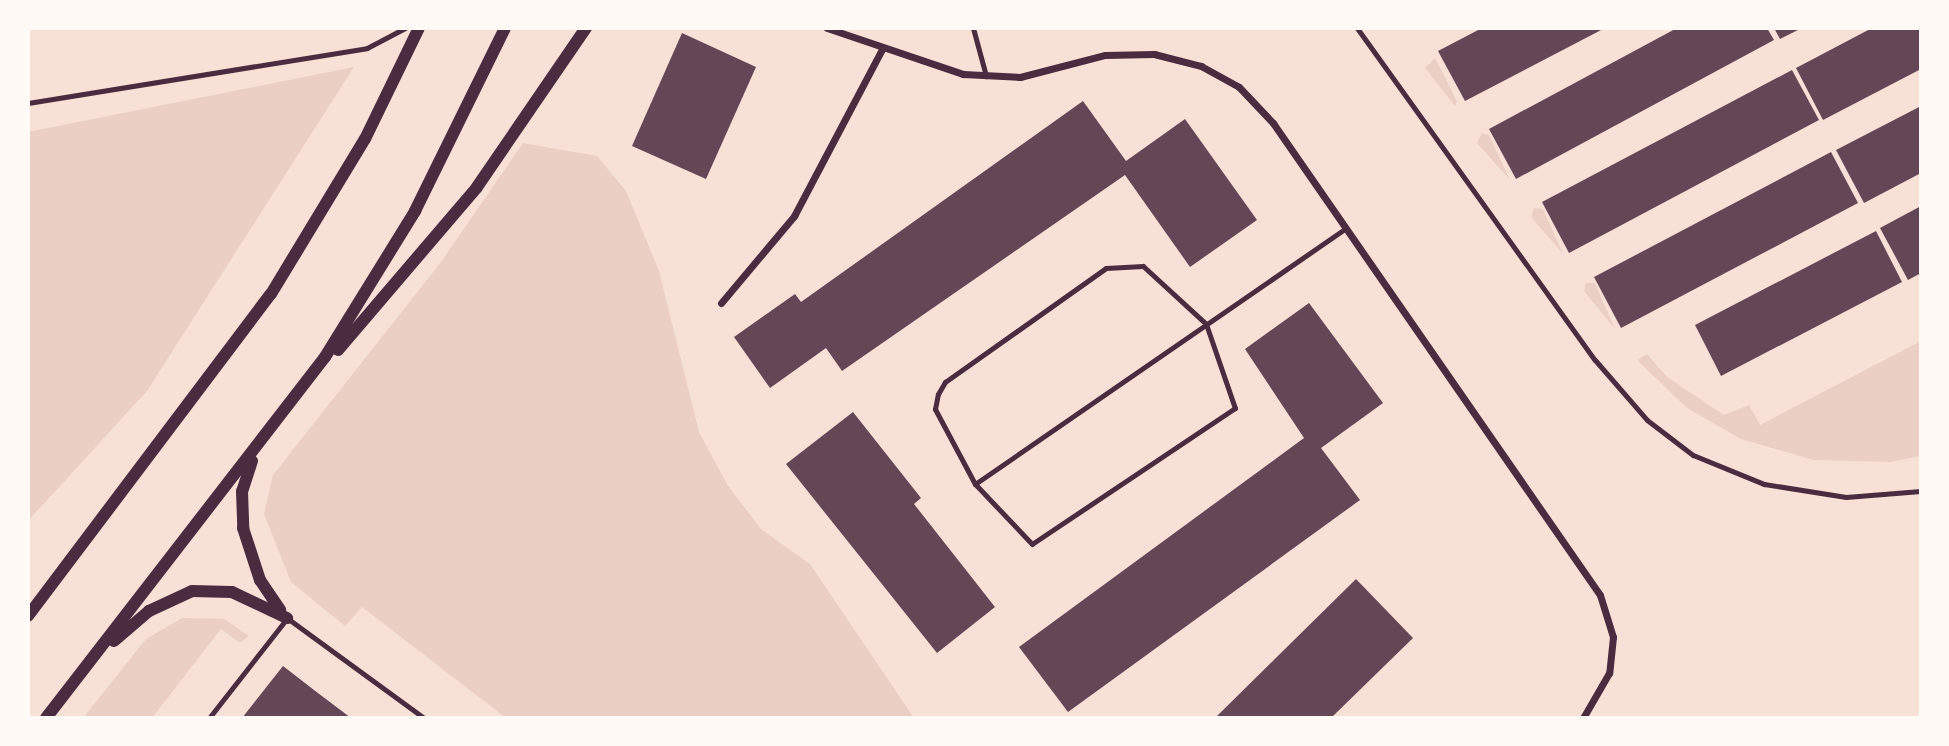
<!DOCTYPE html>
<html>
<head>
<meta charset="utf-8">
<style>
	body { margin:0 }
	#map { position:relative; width:1949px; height:746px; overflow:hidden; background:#f7e1d7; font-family:Barlow,sans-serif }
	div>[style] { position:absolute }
	.green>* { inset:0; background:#ebcfc5 }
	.building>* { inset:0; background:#644757 }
	.service>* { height:5px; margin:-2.5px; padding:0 2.5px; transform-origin:2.5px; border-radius:2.5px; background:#4a2c40 }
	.minor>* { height:7px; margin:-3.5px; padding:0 3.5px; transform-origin:3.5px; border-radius:3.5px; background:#4a2c40 }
	.tertiary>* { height:12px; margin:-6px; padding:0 6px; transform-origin:6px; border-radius:6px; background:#4a2c40 }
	span { translate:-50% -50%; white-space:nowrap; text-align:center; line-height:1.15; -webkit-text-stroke:5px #fffaf5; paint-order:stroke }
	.frame { position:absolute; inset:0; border:30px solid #fffaf5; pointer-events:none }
</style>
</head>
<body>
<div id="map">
	<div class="green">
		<i style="clip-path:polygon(1435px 58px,1457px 101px,1455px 106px,1425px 68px)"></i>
		<i style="clip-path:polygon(354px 67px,147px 391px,28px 521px,28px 132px)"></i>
		<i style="clip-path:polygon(1482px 133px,1489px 135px,1510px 180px,1477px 143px)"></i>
		<i style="clip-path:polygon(523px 143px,597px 156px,626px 191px,659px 271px,699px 432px,728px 486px,761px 529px,810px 564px,914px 718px,506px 718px,362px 607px,345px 626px,291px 582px,264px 514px,273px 475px,441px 262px)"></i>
		<i style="clip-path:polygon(1534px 208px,1543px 209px,1563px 254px,1531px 217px)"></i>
		<i style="clip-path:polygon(1586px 283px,1595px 283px,1615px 329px,1584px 291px)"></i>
		<i style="clip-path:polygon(1921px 341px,1921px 456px,1890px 462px,1814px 460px,1741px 439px,1687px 408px,1637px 360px,1647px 354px,1667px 377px,1724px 415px,1749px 405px,1760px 425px)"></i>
		<i style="clip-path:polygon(182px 618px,224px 619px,249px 636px,240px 643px,221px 629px,152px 718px,83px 718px,146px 639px)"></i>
	</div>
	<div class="building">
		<i style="clip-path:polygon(1482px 28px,1605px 28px,1465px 101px,1438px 51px)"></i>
		<i style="clip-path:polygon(1677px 28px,1767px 28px,1774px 40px,1516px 179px,1489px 129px)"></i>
		<i style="clip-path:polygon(1774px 28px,1802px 28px,1780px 39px)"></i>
		<i style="clip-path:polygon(1872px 28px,1921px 28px,1921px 69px,1823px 120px,1796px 68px)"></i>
		<i style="clip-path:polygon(682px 33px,756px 67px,706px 179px,632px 146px)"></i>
		<i style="clip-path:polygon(1792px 70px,1819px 120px,1569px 253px,1542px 202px)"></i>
		<i style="clip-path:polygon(1083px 101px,1126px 161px,1185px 119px,1257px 220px,1190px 267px,1125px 175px,842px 371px,826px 348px,770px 388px,734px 337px,795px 294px,801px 302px)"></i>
		<i style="clip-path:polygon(1921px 106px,1921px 173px,1864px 203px,1836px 150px)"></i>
		<i style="clip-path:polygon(1831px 152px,1858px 203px,1621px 328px,1594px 277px)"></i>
		<i style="clip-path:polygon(1921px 206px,1921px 273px,1908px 280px,1880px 228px)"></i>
		<i style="clip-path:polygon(1876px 231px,1902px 282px,1721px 376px,1695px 325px)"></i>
		<i style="clip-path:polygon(1309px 303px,1383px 403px,1321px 448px,1360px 500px,1068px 712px,1019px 647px,1304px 438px,1245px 349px)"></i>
		<i style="clip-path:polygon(853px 412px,921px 498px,914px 504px,995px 607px,937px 653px,786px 464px)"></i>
		<i style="clip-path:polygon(1356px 579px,1413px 638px,1331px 718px,1215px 718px)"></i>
		<i style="clip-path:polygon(283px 666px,314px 690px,351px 718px,242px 718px)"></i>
	</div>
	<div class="service">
		<i style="left:973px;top:28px;width:50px;rotate:74.8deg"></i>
		<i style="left:1357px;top:28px;width:408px;rotate:54.4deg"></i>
		<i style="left:1595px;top:360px;width:79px;rotate:49.1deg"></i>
		<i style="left:1647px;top:420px;width:58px;rotate:37.3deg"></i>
		<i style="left:1693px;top:455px;width:77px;rotate:22.2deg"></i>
		<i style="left:1764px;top:484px;width:83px;rotate:9deg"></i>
		<i style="left:1846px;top:497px;width:75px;rotate:-4.6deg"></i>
		<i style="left:28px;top:103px;width:343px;rotate:-9.2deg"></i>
		<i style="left:367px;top:48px;width:43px;rotate:-27.8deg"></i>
		<i style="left:1143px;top:266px;width:86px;rotate:42.6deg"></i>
		<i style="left:1206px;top:324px;width:89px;rotate:71deg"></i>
		<i style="left:1235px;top:408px;width:244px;rotate:146.2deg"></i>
		<i style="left:1032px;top:544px;width:83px;rotate:-133.5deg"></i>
		<i style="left:975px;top:484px;width:85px;rotate:-118.1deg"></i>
		<i style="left:935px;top:409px;width:15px;rotate:-79deg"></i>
		<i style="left:938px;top:394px;width:14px;rotate:-60deg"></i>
		<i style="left:945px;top:382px;width:197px;rotate:-35.3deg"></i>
		<i style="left:1106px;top:268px;width:37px;rotate:-3deg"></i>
		<i style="left:975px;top:484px;width:449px;rotate:-34.6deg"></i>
		<i style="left:209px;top:718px;width:127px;rotate:-52deg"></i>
		<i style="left:287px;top:618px;width:170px;rotate:36.1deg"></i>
	</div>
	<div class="minor">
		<i style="left:827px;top:28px;width:144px;rotate:18.7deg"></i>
		<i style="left:963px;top:74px;width:57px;rotate:3deg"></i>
		<i style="left:1020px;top:77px;width:88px;rotate:-14.5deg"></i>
		<i style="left:1105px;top:55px;width:49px;rotate:-1.2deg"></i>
		<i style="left:1154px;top:54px;width:49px;rotate:14.3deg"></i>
		<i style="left:1201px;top:66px;width:43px;rotate:28.9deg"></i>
		<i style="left:1239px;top:87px;width:50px;rotate:46.6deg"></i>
		<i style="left:1273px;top:123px;width:574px;rotate:55.29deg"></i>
		<i style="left:1600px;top:595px;width:44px;rotate:72.8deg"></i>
		<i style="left:1613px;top:637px;width:36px;rotate:96deg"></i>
		<i style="left:1609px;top:673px;width:52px;rotate:120deg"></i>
		<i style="left:721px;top:303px;width:114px;rotate:-50deg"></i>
		<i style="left:794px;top:216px;width:189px;rotate:-62.2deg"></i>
	</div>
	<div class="tertiary">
		<i style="left:338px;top:350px;width:214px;rotate:-49.5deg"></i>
		<i style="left:477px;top:187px;width:193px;rotate:-55.6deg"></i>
		<i style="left:252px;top:461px;width:32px;rotate:108deg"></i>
		<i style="left:242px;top:491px;width:37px;rotate:88deg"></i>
		<i style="left:243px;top:528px;width:55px;rotate:71.9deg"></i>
		<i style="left:260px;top:580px;width:36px;rotate:56deg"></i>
		<i style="left:28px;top:616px;width:403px;rotate:-53deg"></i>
		<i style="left:271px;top:294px;width:181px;rotate:-58.8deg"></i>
		<i style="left:365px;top:139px;width:123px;rotate:-64.1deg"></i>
		<i style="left:114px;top:641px;width:46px;rotate:-40.6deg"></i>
		<i style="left:149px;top:611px;width:47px;rotate:-24.9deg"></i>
		<i style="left:192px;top:591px;width:40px;rotate:1.4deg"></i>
		<i style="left:232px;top:592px;width:61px;rotate:25.3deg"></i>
		<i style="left:46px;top:718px;width:456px;rotate:-52.3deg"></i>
		<i style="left:325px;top:357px;width:172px;rotate:-58.3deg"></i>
		<i style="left:415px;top:211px;width:204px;rotate:-63.8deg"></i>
	</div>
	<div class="frame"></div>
</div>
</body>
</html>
